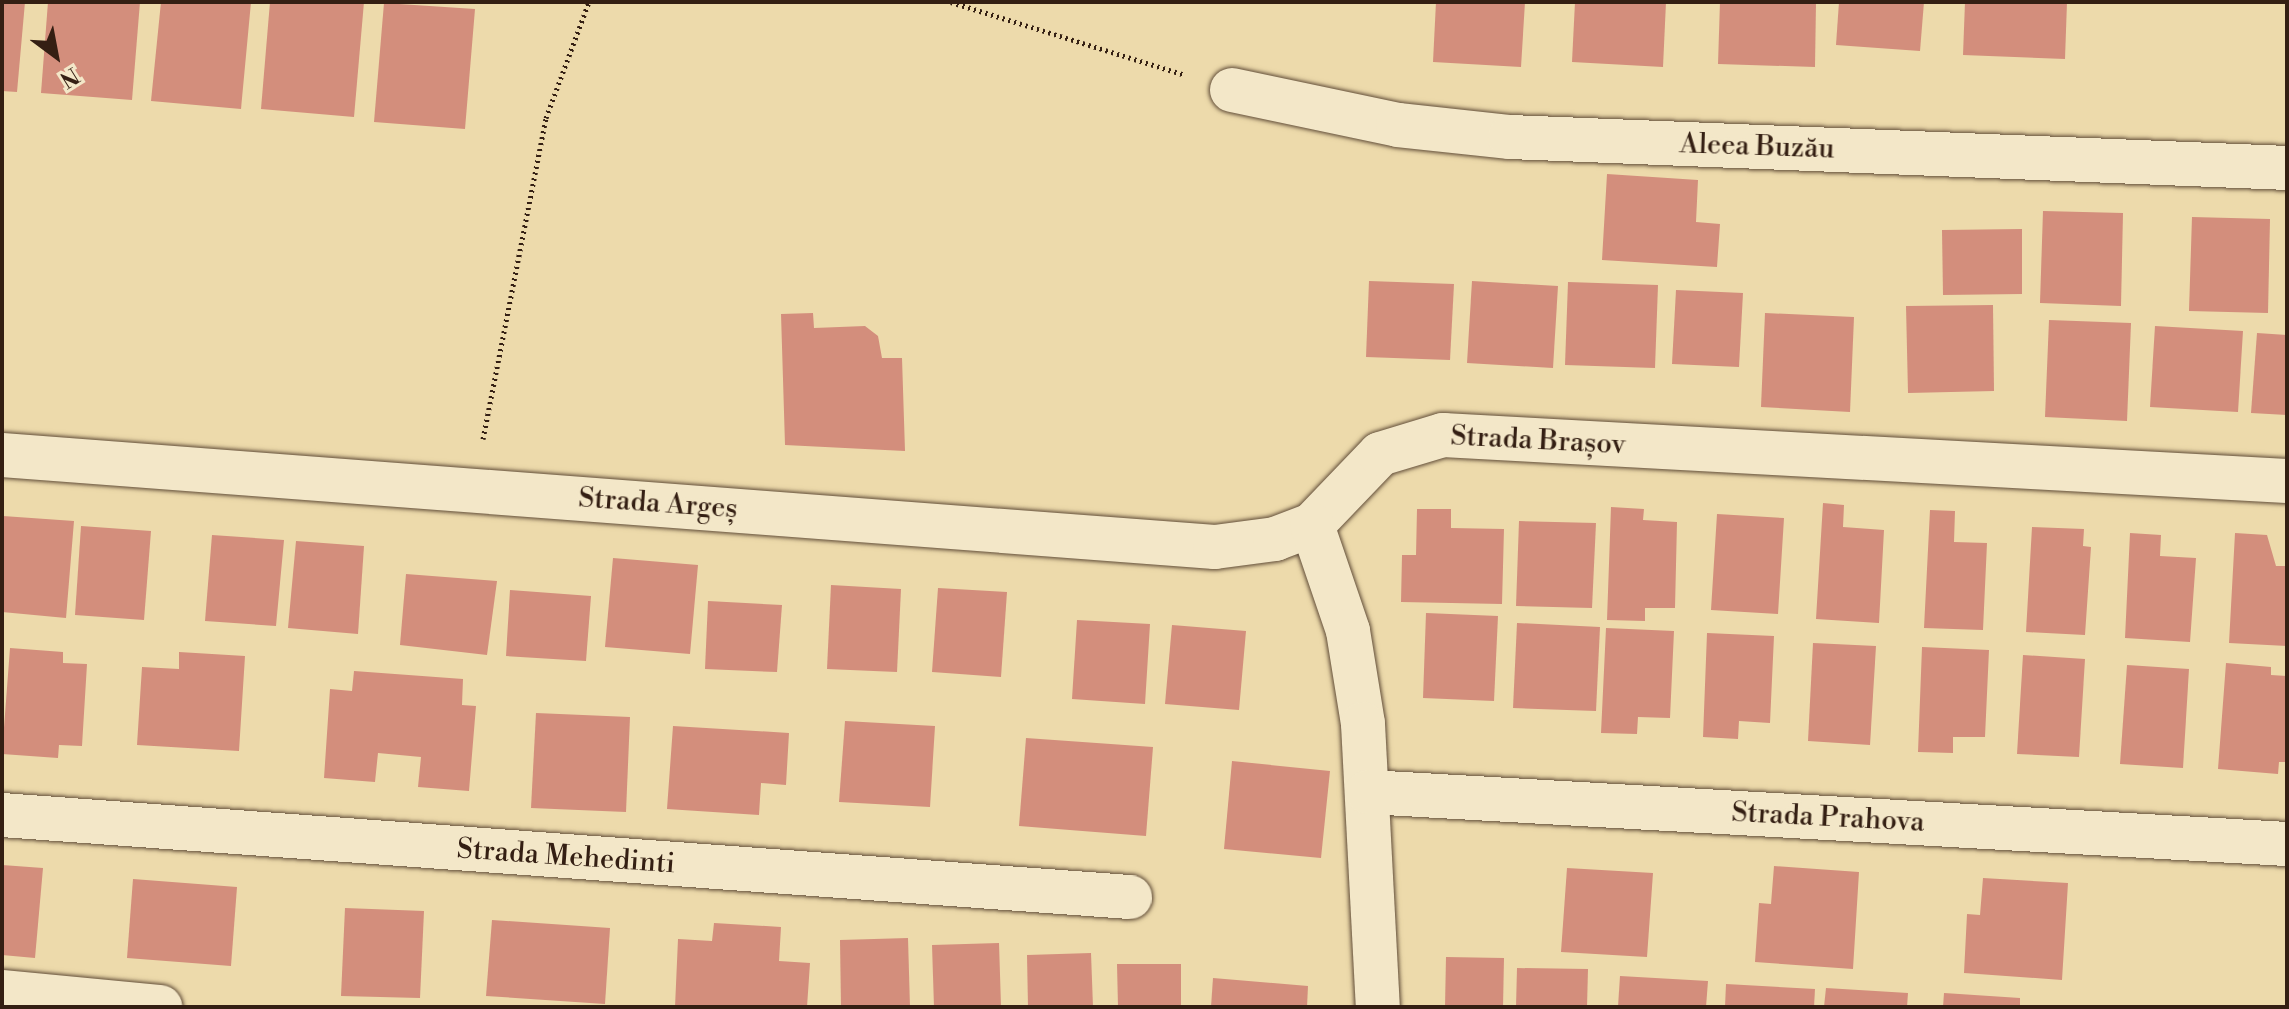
<!DOCTYPE html>
<html>
<head>
<meta charset="utf-8">
<style>
	body { margin:0 }
	#map { position:relative; width:2289px; height:1009px; overflow:hidden; background:#eddaab; font-family:"Libre Bodoni",serif }
	div>[style] { position:absolute }
	.building>* { inset:0; background:#d38e7c }
	.path>* { height:5px; margin-top:-2.5px; transform-origin:0; background:repeating-linear-gradient(90deg,#341f13 0 2px,transparent 0 6px) }
	.roads { filter:drop-shadow(0 0 2px #624e39) drop-shadow(0 0 2px #624e39) }
	.minor>* { height:44px; margin:-22px; padding:0 22px; transform-origin:22px; border-radius:22px; background:#f3e7c8 }
	span { translate:-50% -50%; white-space:nowrap; text-align:center; line-height:1.15; -webkit-text-stroke:6px #f3e7c8; paint-order:stroke }
	.street-label { font-size:28px; color:#341f13 }
	.frame { position:absolute; inset:0; border:4px solid #341f13; pointer-events:none }
	.north { position:absolute; left:16px; top:16px; width:80px; height:80px; -webkit-text-stroke:6px #f3e7c8; paint-order:stroke; rotate:148deg; font-size:22px; font-weight:700; line-height:32px; text-align:center; color:#341f13 }
	.north::after { content:''; display:block; margin:auto; width:28px; height:36px; background:#341f13; clip-path:polygon(50% 0,100% 100%,50% 72%,0 100%) }
</style>
</head>
<body>
<div id="map">
	<div class="building">
		<i style="clip-path:polygon(2px 2px,25px 2px,17px 92px,2px 91px)"></i>
		<i style="clip-path:polygon(48px 2px,140px 2px,132px 100px,41px 93px)"></i>
		<i style="clip-path:polygon(161px 2px,251px 2px,241px 109px,151px 101px)"></i>
		<i style="clip-path:polygon(270px 2px,364px 2px,354px 117px,261px 109px)"></i>
		<i style="clip-path:polygon(1436px 2px,1525px 2px,1521px 67px,1433px 62px)"></i>
		<i style="clip-path:polygon(1575px 2px,1666px 2px,1663px 67px,1572px 62px)"></i>
		<i style="clip-path:polygon(1720px 2px,1816px 2px,1815px 67px,1718px 64px)"></i>
		<i style="clip-path:polygon(1839px 2px,1924px 2px,1920px 51px,1836px 45px)"></i>
		<i style="clip-path:polygon(1965px 2px,2067px 2px,2065px 59px,1963px 55px)"></i>
		<i style="clip-path:polygon(384px 3px,475px 9px,465px 129px,374px 122px)"></i>
		<i style="clip-path:polygon(1607px 174px,1698px 180px,1696px 222px,1720px 224px,1717px 267px,1602px 260px)"></i>
		<i style="clip-path:polygon(2043px 211px,2123px 213px,2121px 306px,2040px 303px)"></i>
		<i style="clip-path:polygon(2192px 217px,2270px 219px,2268px 313px,2189px 311px)"></i>
		<i style="clip-path:polygon(2022px 229px,2022px 294px,1943px 295px,1942px 230px)"></i>
		<i style="clip-path:polygon(1369px 281px,1454px 284px,1450px 360px,1366px 357px)"></i>
		<i style="clip-path:polygon(1472px 281px,1558px 286px,1553px 368px,1467px 363px)"></i>
		<i style="clip-path:polygon(1568px 282px,1658px 285px,1655px 368px,1565px 365px)"></i>
		<i style="clip-path:polygon(1676px 290px,1743px 293px,1739px 367px,1672px 364px)"></i>
		<i style="clip-path:polygon(1993px 305px,1994px 391px,1908px 393px,1906px 306px)"></i>
		<i style="clip-path:polygon(813px 313px,814px 328px,865px 326px,878px 336px,882px 358px,902px 358px,905px 451px,785px 445px,781px 314px)"></i>
		<i style="clip-path:polygon(1765px 313px,1854px 317px,1850px 412px,1761px 407px)"></i>
		<i style="clip-path:polygon(2049px 320px,2131px 323px,2127px 421px,2045px 417px)"></i>
		<i style="clip-path:polygon(2155px 326px,2243px 331px,2238px 412px,2150px 407px)"></i>
		<i style="clip-path:polygon(2257px 333px,2287px 335px,2287px 415px,2251px 413px)"></i>
		<i style="clip-path:polygon(1823px 503px,1844px 505px,1843px 527px,1884px 530px,1879px 623px,1816px 619px)"></i>
		<i style="clip-path:polygon(1611px 507px,1644px 509px,1643px 520px,1677px 522px,1675px 608px,1645px 608px,1645px 621px,1607px 620px)"></i>
		<i style="clip-path:polygon(1417px 509px,1451px 509px,1451px 528px,1504px 529px,1502px 604px,1401px 602px,1402px 555px,1416px 555px)"></i>
		<i style="clip-path:polygon(1930px 510px,1955px 511px,1954px 542px,1987px 543px,1983px 630px,1924px 628px)"></i>
		<i style="clip-path:polygon(1717px 514px,1784px 518px,1778px 614px,1711px 610px)"></i>
		<i style="clip-path:polygon(3px 516px,74px 521px,66px 618px,2px 612px)"></i>
		<i style="clip-path:polygon(1519px 521px,1596px 523px,1592px 608px,1516px 606px)"></i>
		<i style="clip-path:polygon(81px 526px,151px 531px,144px 620px,75px 615px)"></i>
		<i style="clip-path:polygon(2032px 527px,2084px 529px,2083px 546px,2091px 547px,2085px 635px,2026px 632px)"></i>
		<i style="clip-path:polygon(2130px 533px,2161px 535px,2160px 556px,2196px 558px,2190px 642px,2125px 638px)"></i>
		<i style="clip-path:polygon(2235px 533px,2267px 535px,2276px 566px,2287px 566px,2287px 646px,2229px 643px)"></i>
		<i style="clip-path:polygon(212px 535px,284px 540px,276px 626px,205px 621px)"></i>
		<i style="clip-path:polygon(296px 541px,364px 546px,358px 634px,288px 628px)"></i>
		<i style="clip-path:polygon(613px 558px,698px 565px,690px 654px,605px 647px)"></i>
		<i style="clip-path:polygon(406px 574px,497px 581px,487px 655px,400px 645px)"></i>
		<i style="clip-path:polygon(831px 585px,901px 589px,897px 672px,827px 669px)"></i>
		<i style="clip-path:polygon(938px 588px,1007px 592px,1001px 677px,932px 672px)"></i>
		<i style="clip-path:polygon(510px 590px,591px 596px,586px 661px,506px 656px)"></i>
		<i style="clip-path:polygon(708px 601px,782px 605px,777px 672px,705px 669px)"></i>
		<i style="clip-path:polygon(1426px 613px,1498px 616px,1494px 701px,1423px 698px)"></i>
		<i style="clip-path:polygon(1077px 620px,1150px 624px,1145px 704px,1072px 699px)"></i>
		<i style="clip-path:polygon(1517px 623px,1600px 627px,1596px 711px,1513px 708px)"></i>
		<i style="clip-path:polygon(1172px 625px,1246px 631px,1239px 710px,1165px 704px)"></i>
		<i style="clip-path:polygon(1606px 628px,1674px 631px,1670px 718px,1638px 717px,1637px 734px,1601px 733px)"></i>
		<i style="clip-path:polygon(1707px 633px,1774px 636px,1770px 723px,1739px 721px,1738px 739px,1703px 737px)"></i>
		<i style="clip-path:polygon(1813px 643px,1876px 646px,1870px 745px,1808px 741px)"></i>
		<i style="clip-path:polygon(1922px 647px,1989px 650px,1985px 737px,1953px 737px,1953px 753px,1918px 752px)"></i>
		<i style="clip-path:polygon(10px 648px,63px 652px,63px 663px,87px 664px,82px 746px,59px 745px,58px 758px,2px 754px)"></i>
		<i style="clip-path:polygon(179px 652px,245px 656px,239px 751px,137px 745px,142px 667px,179px 669px)"></i>
		<i style="clip-path:polygon(2023px 655px,2085px 659px,2079px 757px,2017px 754px)"></i>
		<i style="clip-path:polygon(2226px 663px,2271px 667px,2271px 675px,2287px 676px,2287px 762px,2279px 762px,2278px 774px,2218px 769px)"></i>
		<i style="clip-path:polygon(2127px 665px,2189px 669px,2183px 768px,2120px 764px)"></i>
		<i style="clip-path:polygon(354px 671px,463px 679px,462px 705px,476px 706px,469px 791px,418px 787px,421px 757px,378px 753px,375px 782px,324px 778px,330px 689px,352px 691px)"></i>
		<i style="clip-path:polygon(536px 713px,630px 717px,626px 812px,531px 808px)"></i>
		<i style="clip-path:polygon(845px 721px,935px 726px,930px 807px,839px 802px)"></i>
		<i style="clip-path:polygon(673px 726px,789px 733px,786px 785px,761px 783px,759px 815px,667px 809px)"></i>
		<i style="clip-path:polygon(1026px 738px,1153px 747px,1146px 836px,1019px 826px)"></i>
		<i style="clip-path:polygon(1232px 761px,1330px 771px,1321px 858px,1224px 849px)"></i>
		<i style="clip-path:polygon(2px 865px,43px 868px,35px 958px,2px 955px)"></i>
		<i style="clip-path:polygon(1774px 866px,1859px 872px,1853px 969px,1755px 962px,1759px 903px,1771px 904px)"></i>
		<i style="clip-path:polygon(1567px 868px,1653px 873px,1647px 957px,1561px 952px)"></i>
		<i style="clip-path:polygon(1983px 878px,2068px 883px,2062px 980px,1964px 973px,1967px 914px,1980px 915px)"></i>
		<i style="clip-path:polygon(133px 879px,237px 887px,231px 966px,127px 958px)"></i>
		<i style="clip-path:polygon(345px 908px,424px 911px,420px 998px,341px 996px)"></i>
		<i style="clip-path:polygon(492px 920px,610px 928px,605px 1004px,486px 996px)"></i>
		<i style="clip-path:polygon(714px 923px,781px 927px,779px 961px,810px 963px,807px 1007px,675px 1007px,678px 939px,712px 941px)"></i>
		<i style="clip-path:polygon(908px 938px,910px 1007px,841px 1007px,840px 940px)"></i>
		<i style="clip-path:polygon(999px 943px,1001px 1007px,934px 1007px,932px 945px)"></i>
		<i style="clip-path:polygon(1091px 953px,1093px 1007px,1028px 1007px,1027px 955px)"></i>
		<i style="clip-path:polygon(1446px 957px,1504px 958px,1503px 1007px,1445px 1007px)"></i>
		<i style="clip-path:polygon(1117px 964px,1181px 964px,1181px 1007px,1118px 1007px)"></i>
		<i style="clip-path:polygon(1517px 968px,1588px 969px,1587px 1007px,1516px 1007px)"></i>
		<i style="clip-path:polygon(1620px 976px,1708px 981px,1706px 1007px,1618px 1007px)"></i>
		<i style="clip-path:polygon(1213px 978px,1308px 986px,1307px 1007px,1211px 1007px)"></i>
		<i style="clip-path:polygon(1726px 984px,1815px 989px,1814px 1007px,1725px 1007px)"></i>
		<i style="clip-path:polygon(1826px 988px,1908px 993px,1907px 1007px,1824px 1007px)"></i>
		<i style="clip-path:polygon(1944px 993px,2020px 998px,2020px 1007px,1943px 1007px)"></i>
	</div>
	<div class="path">
		<i style="left:951px;top:2px;width:245px;rotate:17.3deg"></i>
		<i style="left:483px;top:439px;width:327px;rotate:-78.9deg"></i>
		<i style="left:546px;top:118px;width:124px;rotate:-69.7deg"></i>
	</div>
	<div class="roads">
		<div class="minor">
			<i style="left:1232px;top:90px;width:170px;rotate:11.9deg"></i>
			<i style="left:1398px;top:125px;width:113px;rotate:6.1deg"></i>
			<i style="left:1510px;top:137px;width:778px;rotate:2.28deg"></i>
			<i style="left:2px;top:455px;width:1216px;rotate:4.34deg"></i>
			<i style="left:1215px;top:547px;width:61px;rotate:-7.6deg"></i>
			<i style="left:1275px;top:539px;width:40px;rotate:-21deg"></i>
			<i style="left:1312px;top:525px;width:98px;rotate:-46.2deg"></i>
			<i style="left:1380px;top:454px;width:66px;rotate:-16.8deg"></i>
			<i style="left:1443px;top:435px;width:845px;rotate:3.12deg"></i>
			<i style="left:1312px;top:525px;width:112px;rotate:71.2deg"></i>
			<i style="left:1348px;top:631px;width:94px;rotate:80.8deg"></i>
			<i style="left:1363px;top:724px;width:283px;rotate:87deg"></i>
			<i style="left:1368px;top:792px;width:920px;rotate:3.24deg"></i>
			<i style="left:2px;top:815px;width:1131px;rotate:4.16deg"></i>
			<i style="left:2px;top:992px;width:159px;rotate:5.4deg"></i>
		</div>
	</div>
	<div class="street-label">
		<span style="left:1757px;top:147px;rotate:2deg">Aleea Buzău</span>
		<span style="left:1538px;top:441px;rotate:3deg">Strada Brașov</span>
		<span style="left:658px;top:504px;rotate:4deg">Strada Argeș</span>
		<span style="left:1828px;top:818px;rotate:3deg">Strada Prahova</span>
		<span style="left:566px;top:857px;rotate:4deg">Strada Mehedinti</span>
	</div>
	<div class="frame"></div>
	<div class="north">N</div>
</div>
</body>
</html>
